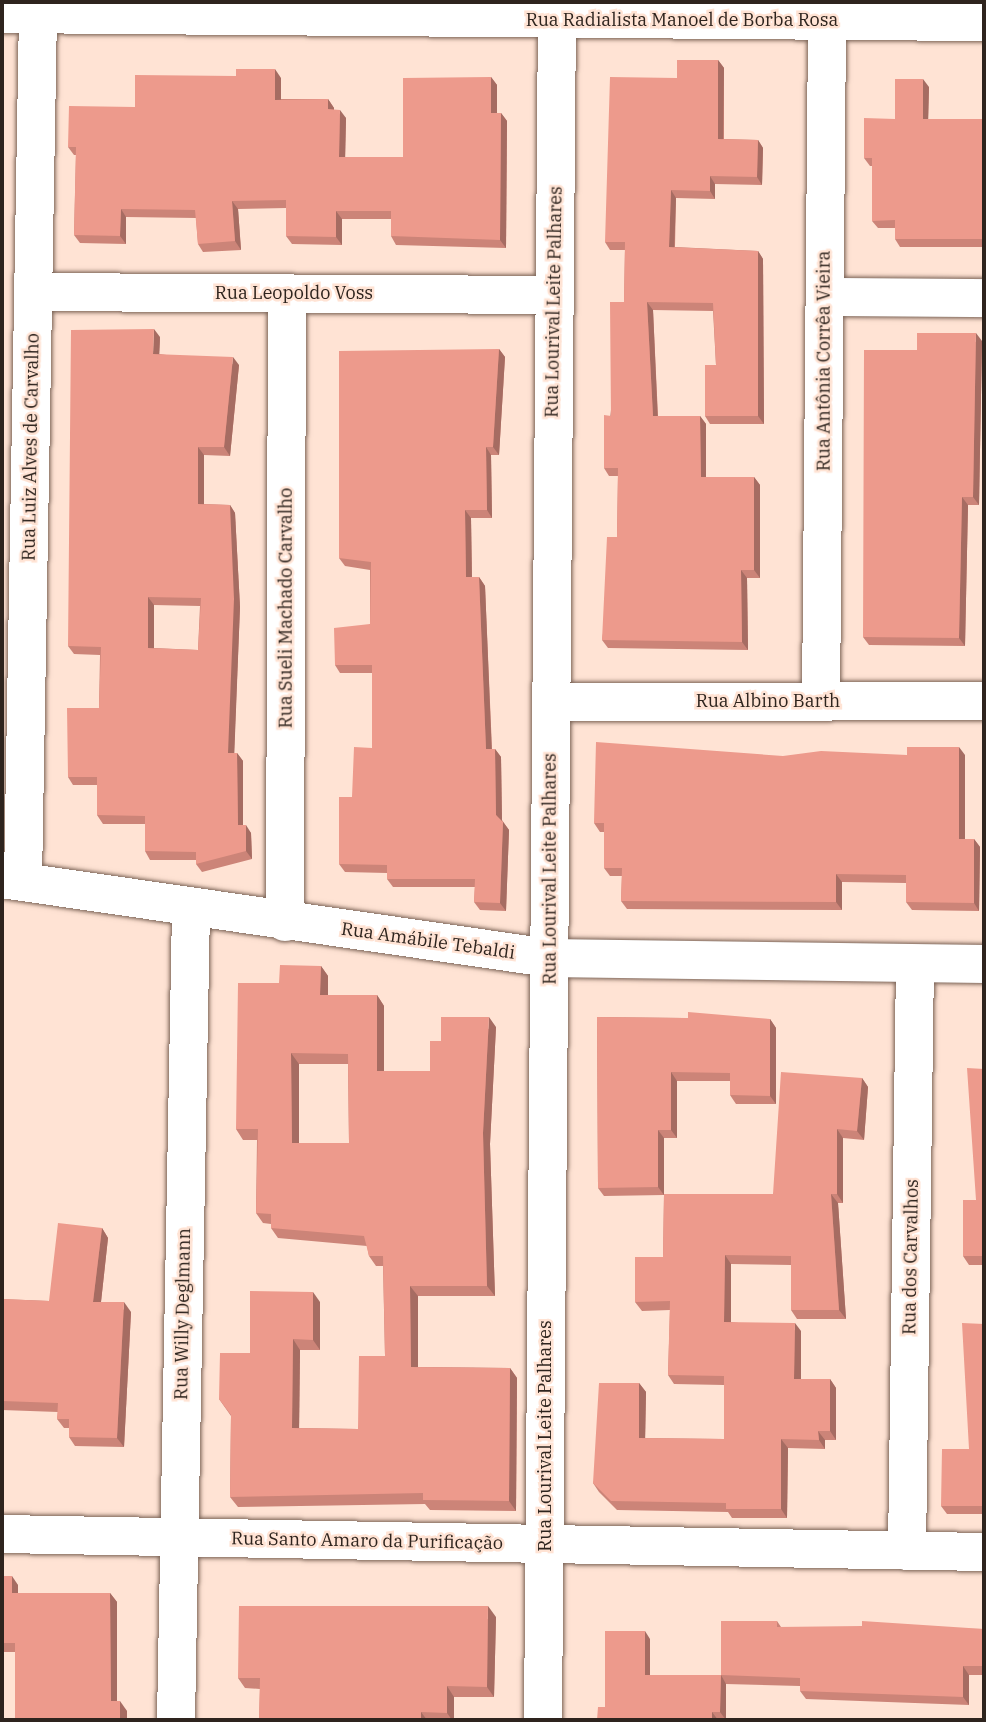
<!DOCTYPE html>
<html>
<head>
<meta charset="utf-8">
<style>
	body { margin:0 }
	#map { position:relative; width:986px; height:1722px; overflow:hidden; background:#ffe3d4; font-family:"IBM Plex Serif",serif }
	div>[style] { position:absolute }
	.roads { filter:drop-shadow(0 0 2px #7c6457) drop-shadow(0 0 2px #7c6457) }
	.minor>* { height:38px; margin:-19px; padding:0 19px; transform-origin:19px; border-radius:19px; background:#fff }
	.wall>* { inset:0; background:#cc8478 }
	.shaded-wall>* { inset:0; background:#a66c62 }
	.building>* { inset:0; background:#ed9a8c }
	span { translate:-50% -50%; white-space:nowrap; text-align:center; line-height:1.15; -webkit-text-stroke:5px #ffe3d4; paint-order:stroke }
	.street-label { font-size:18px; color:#2e241e }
	.frame { position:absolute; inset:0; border:4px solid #2e241e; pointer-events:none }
</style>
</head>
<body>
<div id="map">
	<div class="roads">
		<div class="minor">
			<i style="left:2px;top:14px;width:982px;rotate:0.47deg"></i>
			<i style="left:33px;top:292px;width:521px;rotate:0.33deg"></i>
			<i style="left:825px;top:297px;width:159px;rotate:0.4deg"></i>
			<i style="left:821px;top:701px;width:680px;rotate:-89.49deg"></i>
			<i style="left:551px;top:702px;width:433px;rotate:-0.1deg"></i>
			<i style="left:2px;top:879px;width:553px;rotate:8.22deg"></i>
			<i style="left:549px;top:958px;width:435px;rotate:0.8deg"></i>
			<i style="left:23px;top:881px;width:867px;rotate:-89.01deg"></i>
			<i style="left:285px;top:922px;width:629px;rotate:-89.82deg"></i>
			<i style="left:2px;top:1534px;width:982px;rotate:1.05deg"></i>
			<i style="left:907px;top:1551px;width:587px;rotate:-89.22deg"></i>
			<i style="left:176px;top:1720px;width:812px;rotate:-88.94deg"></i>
			<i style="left:543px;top:1720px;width:1701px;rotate:-89.53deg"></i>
		</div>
	</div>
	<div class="wall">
		<i style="clip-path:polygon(718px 60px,724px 68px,724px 139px,758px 140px,763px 148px,762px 185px,715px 184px,715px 199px,676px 198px,675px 247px,758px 251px,763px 259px,764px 424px,710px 424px,705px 416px,716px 365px,713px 311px,653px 310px,658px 416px,700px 416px,706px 424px,706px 477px,754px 477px,760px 485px,760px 578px,747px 578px,748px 650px,608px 648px,602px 640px,617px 537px,618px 476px,609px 476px,604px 468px,624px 302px,625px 250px,610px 250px,605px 242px,677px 78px)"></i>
		<i style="clip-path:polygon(491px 77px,497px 85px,497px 113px,501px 113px,507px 121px,506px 248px,396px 245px,391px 236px,391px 219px,342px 219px,342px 245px,292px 244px,286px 236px,286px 208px,238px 209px,241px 250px,203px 252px,198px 244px,196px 218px,126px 217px,126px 244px,80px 243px,74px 235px,76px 155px,74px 155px,68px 147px,135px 107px,281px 78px,281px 99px,328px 99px,334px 108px,334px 110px,346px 118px,345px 157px,403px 157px)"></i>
		<i style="clip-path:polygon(929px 87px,928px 119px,984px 119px,984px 247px,900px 247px,895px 239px,895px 228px,878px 228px,872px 221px,872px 166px,870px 166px,864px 158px,895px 119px)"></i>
		<i style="clip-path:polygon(evenodd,160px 337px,159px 354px,239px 365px,230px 456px,204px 455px,204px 504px,230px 505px,235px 513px,240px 607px,234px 753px,237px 753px,243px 761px,243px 825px,251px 833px,252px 859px,202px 872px,196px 864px,196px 860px,150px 860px,145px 851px,145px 824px,103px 824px,97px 815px,97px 785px,73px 785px,68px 777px,99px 708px,100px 655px,74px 654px,68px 646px,160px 337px,154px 605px,200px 606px,198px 650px,154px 648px,154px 605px)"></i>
		<i style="clip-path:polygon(982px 341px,979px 505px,968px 505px,965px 646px,869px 645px,863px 637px,917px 350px)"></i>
		<i style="clip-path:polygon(499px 349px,505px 357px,499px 455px,491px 455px,492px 518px,471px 518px,472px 577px,479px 577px,485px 586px,492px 749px,495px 749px,501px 757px,502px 820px,509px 830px,506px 911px,480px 910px,474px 902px,475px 887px,393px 887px,387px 879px,387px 873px,345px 872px,339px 864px,352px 797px,372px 748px,372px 673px,340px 673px,335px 665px,370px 624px,370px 570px,345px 566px,339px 558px)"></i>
		<i style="clip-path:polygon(965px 755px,965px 839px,974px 839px,980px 847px,979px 911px,912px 910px,906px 902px,906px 883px,842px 882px,842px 910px,627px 909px,621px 901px,622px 876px,610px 876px,604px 868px,604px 832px,600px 832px,594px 823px,783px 756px)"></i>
		<i style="clip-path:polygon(evenodd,321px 966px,328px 976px,328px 995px,377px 995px,384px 1006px,384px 1071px,430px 1071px,441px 1041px,496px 1027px,490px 1144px,495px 1296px,418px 1296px,418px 1367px,510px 1368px,517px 1378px,516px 1511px,430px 1510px,425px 1504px,238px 1507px,230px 1497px,231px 1416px,219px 1399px,250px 1353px,320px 1302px,320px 1350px,300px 1350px,299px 1428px,358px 1429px,385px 1356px,383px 1266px,376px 1266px,369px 1256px,367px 1246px,278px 1238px,271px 1228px,271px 1224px,263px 1223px,256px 1213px,257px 1140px,243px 1140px,236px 1129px,279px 983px,321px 966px,299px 1064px,348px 1064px,349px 1143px,299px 1143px,299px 1064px)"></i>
		<i style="clip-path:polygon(597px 1017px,770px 1019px,776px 1028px,776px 1104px,736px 1104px,730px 1095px,730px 1081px,677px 1081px,677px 1138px,664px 1138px,664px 1194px,773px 1194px,862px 1078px,868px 1087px,864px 1140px,843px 1138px,843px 1203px,838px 1203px,846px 1319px,797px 1319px,791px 1310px,791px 1265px,731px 1264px,731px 1322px,801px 1331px,801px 1379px,830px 1379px,836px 1388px,836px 1440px,825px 1440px,825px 1449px,788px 1448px,787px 1518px,732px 1518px,728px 1512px,617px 1510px,599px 1492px,593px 1483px,639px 1383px,646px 1392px,645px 1438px,724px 1439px,724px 1385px,674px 1384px,668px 1375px,670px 1310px,642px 1311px,635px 1302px,663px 1257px,664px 1195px,604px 1196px,598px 1188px)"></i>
		<i style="clip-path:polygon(984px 1069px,984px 1265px,969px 1265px,963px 1256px,976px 1200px)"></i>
		<i style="clip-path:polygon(102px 1228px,108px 1238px,101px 1302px,131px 1312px,124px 1447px,75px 1446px,69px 1437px,69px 1428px,64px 1428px,57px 1419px,58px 1412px,2px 1410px,2px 1299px,49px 1301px)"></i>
		<i style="clip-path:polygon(984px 1324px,984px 1514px,947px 1514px,941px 1506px,969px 1449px)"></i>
		<i style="clip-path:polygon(2px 1576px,18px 1585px,18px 1593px,110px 1593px,117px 1602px,117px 1701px,127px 1711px,15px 1652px,2px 1652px)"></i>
		<i style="clip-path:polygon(496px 1617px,494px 1697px,454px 1697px,454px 1720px,259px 1720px,260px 1689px,245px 1688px,238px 1678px)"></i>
		<i style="clip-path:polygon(777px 1621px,781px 1627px,984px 1629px,984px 1675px,969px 1675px,969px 1705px,806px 1699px,800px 1691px,800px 1686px,726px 1684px,726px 1720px,597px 1720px,605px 1707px,650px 1639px,650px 1675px,721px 1675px)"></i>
	</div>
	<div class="shaded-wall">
		<i style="clip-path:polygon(718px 60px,724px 68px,723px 147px,718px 139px)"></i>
		<i style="clip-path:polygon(275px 69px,281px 78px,281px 108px,275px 100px)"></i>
		<i style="clip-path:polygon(491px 77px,497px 85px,497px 121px,491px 113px)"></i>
		<i style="clip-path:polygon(923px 79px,929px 87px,928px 127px,923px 119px)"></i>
		<i style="clip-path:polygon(328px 99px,334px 108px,334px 118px,328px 109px)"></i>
		<i style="clip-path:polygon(340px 110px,346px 118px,345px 165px,339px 157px)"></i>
		<i style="clip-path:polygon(501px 113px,507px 121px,506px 248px,500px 240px)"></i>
		<i style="clip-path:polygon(758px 140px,763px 148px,762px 185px,757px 177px)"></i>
		<i style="clip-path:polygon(710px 176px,715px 184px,715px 199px,710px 191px)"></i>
		<i style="clip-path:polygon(671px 190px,676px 198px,674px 255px,669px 247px)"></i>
		<i style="clip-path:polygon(232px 201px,238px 209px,241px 250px,235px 241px)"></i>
		<i style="clip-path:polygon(121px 209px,126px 217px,126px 244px,120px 236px)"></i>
		<i style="clip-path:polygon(336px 211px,342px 219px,342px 245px,336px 237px)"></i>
		<i style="clip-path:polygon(758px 251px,763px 259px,764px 424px,758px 416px)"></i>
		<i style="clip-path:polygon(647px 302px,653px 310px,658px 424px,653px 416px)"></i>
		<i style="clip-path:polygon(154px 329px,160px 337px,159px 362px,153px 354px)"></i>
		<i style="clip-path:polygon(976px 333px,982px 341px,979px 505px,973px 497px)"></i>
		<i style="clip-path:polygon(499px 349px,505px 357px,499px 455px,493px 447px)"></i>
		<i style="clip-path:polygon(233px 357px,239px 365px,230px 456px,224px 447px)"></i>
		<i style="clip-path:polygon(700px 416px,706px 424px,706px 485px,701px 477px)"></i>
		<i style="clip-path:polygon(198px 447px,204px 455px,204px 512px,198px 504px)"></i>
		<i style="clip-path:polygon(486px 447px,491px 455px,492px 518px,487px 510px)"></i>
		<i style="clip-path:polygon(754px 477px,760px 485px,760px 578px,754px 570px)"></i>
		<i style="clip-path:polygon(962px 497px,968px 505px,965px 646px,959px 638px)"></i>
		<i style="clip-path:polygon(230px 505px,235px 513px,240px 607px,234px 761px,228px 753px)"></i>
		<i style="clip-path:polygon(465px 510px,471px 518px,472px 585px,466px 577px)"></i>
		<i style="clip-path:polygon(741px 570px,747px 578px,748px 650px,742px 642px)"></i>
		<i style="clip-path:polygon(479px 577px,485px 586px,492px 757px,486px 749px)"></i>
		<i style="clip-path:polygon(148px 597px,154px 605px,154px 656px,148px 648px)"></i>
		<i style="clip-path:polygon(959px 747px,965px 755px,965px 847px,959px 839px)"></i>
		<i style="clip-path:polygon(495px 749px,501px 757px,502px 823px,496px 815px)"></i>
		<i style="clip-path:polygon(237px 753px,243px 761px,243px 833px,238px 825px)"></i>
		<i style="clip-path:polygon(503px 822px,509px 830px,506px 911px,500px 903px)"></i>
		<i style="clip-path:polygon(246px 825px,251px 833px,252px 859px,246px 851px)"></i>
		<i style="clip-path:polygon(974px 839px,980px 847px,979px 911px,974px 903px)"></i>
		<i style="clip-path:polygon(836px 874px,842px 882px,842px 910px,836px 902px)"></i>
		<i style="clip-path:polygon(321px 966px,328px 976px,328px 1005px,320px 995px)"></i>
		<i style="clip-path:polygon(377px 995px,384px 1006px,384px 1082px,377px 1071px)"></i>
		<i style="clip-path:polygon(489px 1017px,496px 1027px,490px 1144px,495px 1296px,487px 1286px,483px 1133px)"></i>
		<i style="clip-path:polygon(770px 1019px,776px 1028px,776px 1104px,770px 1096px)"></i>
		<i style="clip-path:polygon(291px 1053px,299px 1064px,299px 1153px,292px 1143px)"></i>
		<i style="clip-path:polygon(671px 1072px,677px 1081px,677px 1138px,671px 1130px)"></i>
		<i style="clip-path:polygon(862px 1078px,868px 1087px,864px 1140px,857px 1131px)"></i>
		<i style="clip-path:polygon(837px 1129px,843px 1138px,843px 1203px,837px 1194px)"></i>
		<i style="clip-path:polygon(658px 1130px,664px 1138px,664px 1195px,658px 1187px)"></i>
		<i style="clip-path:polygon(831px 1194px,838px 1203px,846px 1319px,839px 1310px)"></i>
		<i style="clip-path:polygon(102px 1228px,108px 1238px,100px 1311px,93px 1302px)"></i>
		<i style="clip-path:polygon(725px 1255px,731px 1264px,731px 1331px,724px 1322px)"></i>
		<i style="clip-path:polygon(410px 1286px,418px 1296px,418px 1378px,411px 1367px)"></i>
		<i style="clip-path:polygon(313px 1292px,320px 1302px,320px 1350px,313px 1340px)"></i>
		<i style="clip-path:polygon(124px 1302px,131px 1312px,124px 1447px,117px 1438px)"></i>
		<i style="clip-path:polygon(795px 1323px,801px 1331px,801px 1388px,794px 1379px)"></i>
		<i style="clip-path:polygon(293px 1339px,300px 1350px,299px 1438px,292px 1428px)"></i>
		<i style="clip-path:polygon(510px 1368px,517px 1378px,516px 1511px,509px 1501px)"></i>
		<i style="clip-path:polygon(830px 1379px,836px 1388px,836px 1440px,830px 1431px)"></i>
		<i style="clip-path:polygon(639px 1383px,646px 1392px,645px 1447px,639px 1438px)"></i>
		<i style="clip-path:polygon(818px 1431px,825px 1440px,825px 1449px,819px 1440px)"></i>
		<i style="clip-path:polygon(781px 1439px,788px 1448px,787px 1518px,781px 1509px)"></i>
		<i style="clip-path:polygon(12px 1576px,18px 1585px,18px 1602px,12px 1593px)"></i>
		<i style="clip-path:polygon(110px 1593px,117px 1602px,117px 1710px,111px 1701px)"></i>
		<i style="clip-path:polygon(488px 1606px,496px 1617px,494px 1697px,487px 1687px)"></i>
		<i style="clip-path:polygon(645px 1631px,650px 1639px,650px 1684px,645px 1675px)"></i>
		<i style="clip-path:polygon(963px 1666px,969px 1675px,969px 1705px,963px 1697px)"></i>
		<i style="clip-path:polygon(721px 1675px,726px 1684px,726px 1720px,720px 1712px)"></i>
		<i style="clip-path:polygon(447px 1686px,454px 1697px,454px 1720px,452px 1720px,447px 1713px)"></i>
		<i style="clip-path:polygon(120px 1701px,127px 1711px,127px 1720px,120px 1720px)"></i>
		<i style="clip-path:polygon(421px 1712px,427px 1720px,421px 1720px)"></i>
		<i style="clip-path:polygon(712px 1712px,718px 1720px,712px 1720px)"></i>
	</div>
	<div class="building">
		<i style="clip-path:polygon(677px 60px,718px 60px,718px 139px,758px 140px,757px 177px,710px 176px,710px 191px,671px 190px,669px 247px,758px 251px,758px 416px,705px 416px,705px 365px,716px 365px,713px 303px,647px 302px,653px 416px,700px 416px,701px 477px,754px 477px,754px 570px,741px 570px,742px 642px,602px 640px,607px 537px,617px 537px,618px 468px,604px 468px,604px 415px,611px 416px,610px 302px,624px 302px,625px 242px,605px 242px,610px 77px,677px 78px)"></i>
		<i style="clip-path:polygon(236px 69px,275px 69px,275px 100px,328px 99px,328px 109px,340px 110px,339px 157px,403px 157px,403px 78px,491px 77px,491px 113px,501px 113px,500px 240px,391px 236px,391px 211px,336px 211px,336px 237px,286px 236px,286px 200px,232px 201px,235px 241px,198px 244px,195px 210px,121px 209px,120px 236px,74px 235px,76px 147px,68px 147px,69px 106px,135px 107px,135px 75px,236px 76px)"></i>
		<i style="clip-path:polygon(895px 79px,923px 79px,923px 119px,984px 119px,984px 239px,895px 239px,895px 220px,872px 221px,872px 158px,864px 158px,864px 118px,895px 119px)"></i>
		<i style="clip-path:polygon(evenodd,154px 329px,153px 354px,233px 357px,224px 447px,198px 447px,198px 504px,230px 505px,234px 599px,228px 753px,237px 753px,238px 825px,246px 825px,246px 851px,196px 864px,196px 852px,145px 851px,145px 816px,97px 815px,97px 777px,68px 777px,67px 708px,99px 708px,101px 647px,68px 646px,71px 330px,154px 329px,148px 597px,201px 598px,198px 650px,148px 648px,148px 597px)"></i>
		<i style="clip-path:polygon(917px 333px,976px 333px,973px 497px,962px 497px,959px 638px,863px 637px,864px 350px,917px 350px)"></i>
		<i style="clip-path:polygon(499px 349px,493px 447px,486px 447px,487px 510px,465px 510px,466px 577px,479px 577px,486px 749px,495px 749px,496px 815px,503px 822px,500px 903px,474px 902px,475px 879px,387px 879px,387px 865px,339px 864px,339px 797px,352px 797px,354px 747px,372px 748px,372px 665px,335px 665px,334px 628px,370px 624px,371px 562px,339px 558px,339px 351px)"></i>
		<i style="clip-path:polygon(596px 742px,783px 756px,821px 751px,907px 755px,907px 747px,959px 747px,959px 839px,974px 839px,974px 903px,906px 902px,906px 875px,836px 874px,836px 902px,621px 901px,622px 868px,604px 868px,604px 823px,594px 823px)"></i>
		<i style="clip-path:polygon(evenodd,280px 965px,321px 966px,320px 995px,377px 995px,377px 1071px,430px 1071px,430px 1041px,441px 1041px,441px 1017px,489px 1017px,483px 1133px,487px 1286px,410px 1286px,411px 1367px,510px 1368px,509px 1501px,423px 1500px,423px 1493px,230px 1497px,231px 1415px,219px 1399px,220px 1353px,250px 1353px,250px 1291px,313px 1292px,313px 1340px,293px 1339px,292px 1428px,358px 1429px,359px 1356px,385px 1356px,383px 1256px,369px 1256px,364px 1236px,271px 1228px,271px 1214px,256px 1213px,258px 1129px,236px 1129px,238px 983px,279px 983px,280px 965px,291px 1053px,348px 1054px,349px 1143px,292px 1143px,291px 1053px)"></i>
		<i style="clip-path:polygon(688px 1012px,770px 1019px,770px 1096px,730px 1095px,730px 1073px,671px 1072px,671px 1130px,658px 1130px,658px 1187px,598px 1188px,597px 1017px,688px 1018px)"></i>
		<i style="clip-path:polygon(967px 1068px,984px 1069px,984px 1256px,963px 1256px,963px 1200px,976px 1200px)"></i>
		<i style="clip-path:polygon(781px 1072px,862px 1078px,857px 1131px,837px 1129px,837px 1194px,831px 1194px,839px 1310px,791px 1310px,791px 1256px,725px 1255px,724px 1322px,795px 1323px,794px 1379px,830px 1379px,830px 1431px,818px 1431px,819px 1440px,781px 1439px,781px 1509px,726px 1509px,726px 1503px,611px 1501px,593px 1483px,599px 1383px,639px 1383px,639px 1438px,724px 1439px,724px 1376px,668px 1375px,670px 1301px,635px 1302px,635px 1257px,663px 1257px,664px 1194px,773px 1194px)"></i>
		<i style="clip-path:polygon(58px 1223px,102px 1228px,93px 1302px,124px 1302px,117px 1438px,69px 1437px,69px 1419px,57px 1419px,58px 1403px,2px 1401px,2px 1299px,49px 1301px)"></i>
		<i style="clip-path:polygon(962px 1323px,984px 1324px,984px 1506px,941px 1506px,942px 1449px,969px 1449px)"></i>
		<i style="clip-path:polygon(2px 1576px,12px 1576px,12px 1593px,110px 1593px,111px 1701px,120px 1701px,120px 1720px,15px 1720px,15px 1643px,2px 1643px)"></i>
		<i style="clip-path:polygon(239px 1606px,488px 1606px,487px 1687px,447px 1686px,447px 1713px,421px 1712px,421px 1720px,259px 1720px,260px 1678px,238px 1678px)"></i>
		<i style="clip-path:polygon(721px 1621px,777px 1621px,777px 1627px,862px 1626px,862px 1621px,984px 1629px,984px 1666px,963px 1666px,963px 1697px,800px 1691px,800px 1678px,721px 1675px)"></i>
		<i style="clip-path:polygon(605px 1631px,645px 1631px,645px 1675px,721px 1675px,720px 1712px,712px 1712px,712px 1720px,597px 1720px,598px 1707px,605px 1707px)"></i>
	</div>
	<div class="street-label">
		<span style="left:682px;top:20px">Rua Radialista Manoel de Borba Rosa</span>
		<span style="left:294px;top:293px">Rua Leopoldo Voss</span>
		<span style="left:554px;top:302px;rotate:-89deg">Rua Lourival Leite Palhares</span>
		<span style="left:824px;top:361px;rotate:-90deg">Rua Antônia Corrêa Vieira</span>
		<span style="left:31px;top:447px;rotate:-89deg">Rua Luiz Alves de Carvalho</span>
		<span style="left:286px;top:608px;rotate:-90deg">Rua Sueli Machado Carvalho</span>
		<span style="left:768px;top:701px">Rua Albino Barth</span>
		<span style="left:550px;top:869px;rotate:-90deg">Rua Lourival Leite Palhares</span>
		<span style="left:428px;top:941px;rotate:8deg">Rua Amábile Tebaldi</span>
		<span style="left:911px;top:1257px;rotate:-89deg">Rua dos Carvalhos</span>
		<span style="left:183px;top:1314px;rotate:-89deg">Rua Willy Deglmann</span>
		<span style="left:545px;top:1436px;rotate:-90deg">Rua Lourival Leite Palhares</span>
		<span style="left:367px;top:1541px;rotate:1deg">Rua Santo Amaro da Purificação</span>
	</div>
	<div class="frame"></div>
</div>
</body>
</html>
